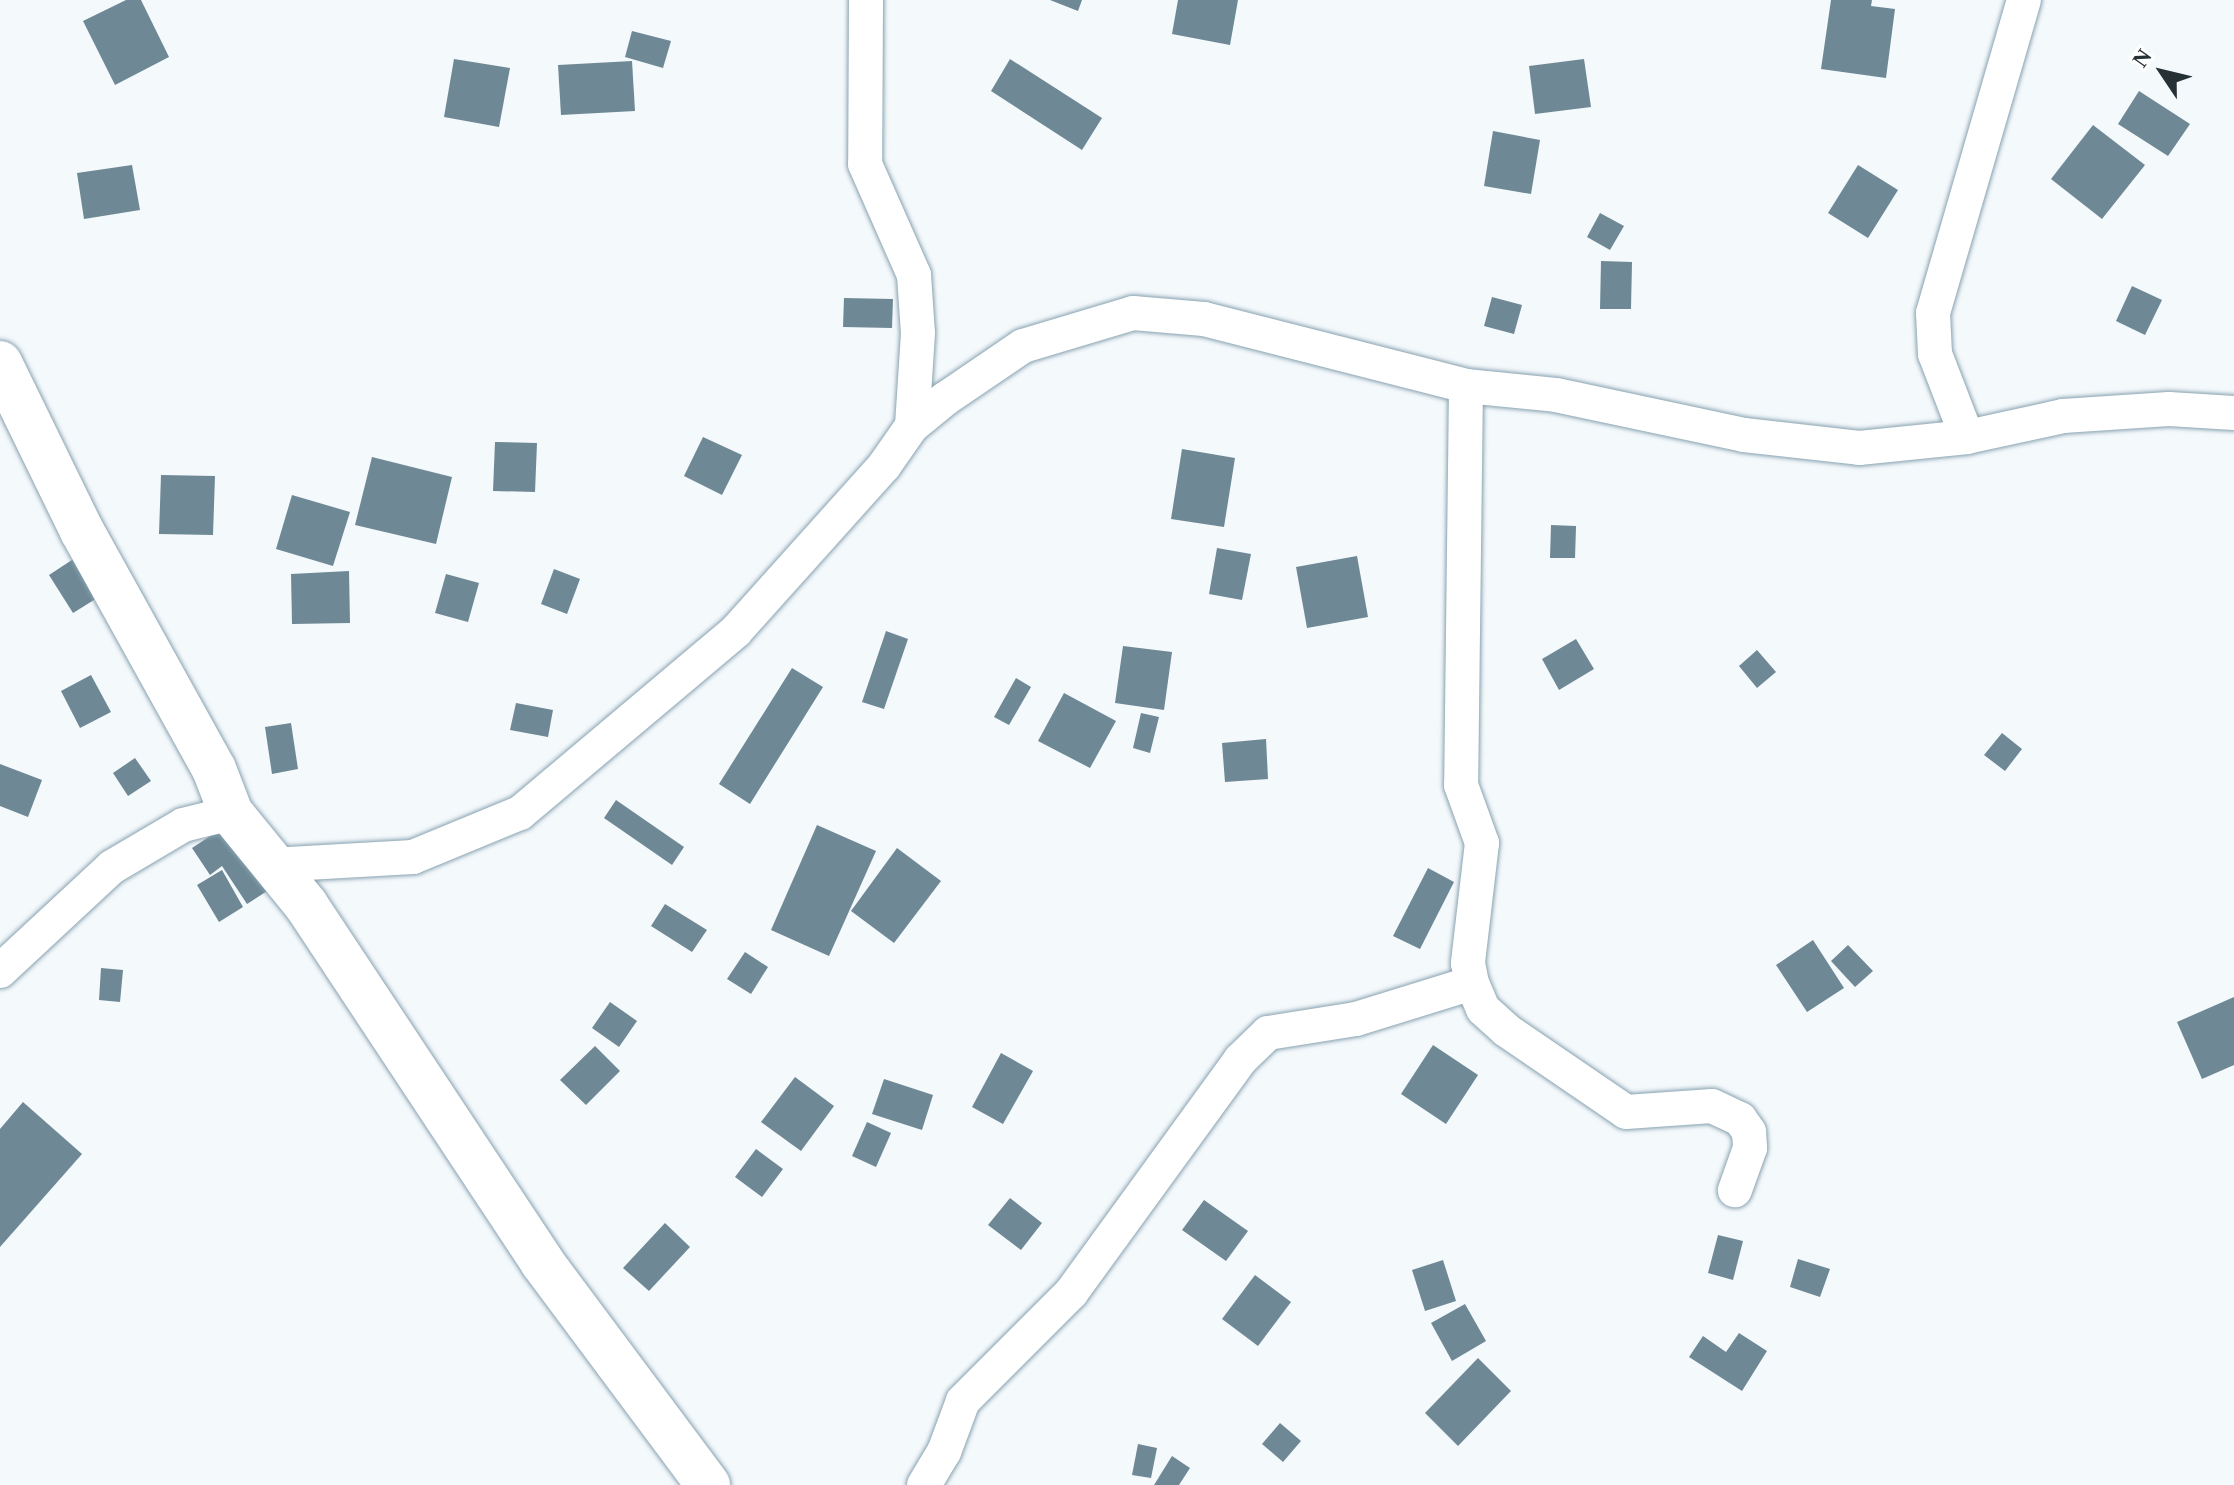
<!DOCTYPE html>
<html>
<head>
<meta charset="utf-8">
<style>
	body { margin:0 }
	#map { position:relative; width:2234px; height:1485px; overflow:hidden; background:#f4f9fc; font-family:Georgia,serif }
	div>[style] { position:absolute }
	.building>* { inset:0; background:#6e8895 }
	.roads { filter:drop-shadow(0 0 2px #88a2b0) drop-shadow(0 0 2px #88a2b0) }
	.street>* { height:34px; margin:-17px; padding:0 17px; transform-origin:17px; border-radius:17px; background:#fff }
	.secondary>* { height:44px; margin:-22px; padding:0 22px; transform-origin:22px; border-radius:22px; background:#fff }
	span { translate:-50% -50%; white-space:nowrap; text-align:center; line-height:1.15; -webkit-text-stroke:6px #fff; paint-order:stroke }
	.north { position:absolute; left:2122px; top:32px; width:80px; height:80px; -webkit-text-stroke:6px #fff; paint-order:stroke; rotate:305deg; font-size:22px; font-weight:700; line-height:32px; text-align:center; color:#263136 }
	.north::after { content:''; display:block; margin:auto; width:28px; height:36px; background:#263136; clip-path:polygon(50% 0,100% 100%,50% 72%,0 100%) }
</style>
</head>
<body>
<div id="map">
	<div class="building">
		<i style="clip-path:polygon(126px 0,141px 0,169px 57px,115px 85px,83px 21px)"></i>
		<i style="clip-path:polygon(1050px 0,1082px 0,1078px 11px)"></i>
		<i style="clip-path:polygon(1178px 0,1238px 0,1230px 45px,1172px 34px)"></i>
		<i style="clip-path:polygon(1831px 0,1872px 0,1871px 6px,1895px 9px,1886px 78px,1821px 69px)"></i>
		<i style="clip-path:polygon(632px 31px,671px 41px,663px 68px,625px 57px)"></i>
		<i style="clip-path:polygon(454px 59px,510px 68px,499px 127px,444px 117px)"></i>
		<i style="clip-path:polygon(1010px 59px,1102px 118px,1082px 150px,991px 91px)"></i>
		<i style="clip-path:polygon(1584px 59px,1591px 107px,1535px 114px,1529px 66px)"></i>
		<i style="clip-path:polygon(632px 61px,635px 111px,561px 115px,558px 65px)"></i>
		<i style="clip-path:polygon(2139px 91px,2190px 124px,2168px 156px,2118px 124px)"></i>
		<i style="clip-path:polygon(2093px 125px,2145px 165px,2102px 219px,2051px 179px)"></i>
		<i style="clip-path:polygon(1493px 131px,1540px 140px,1531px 194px,1484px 186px)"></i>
		<i style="clip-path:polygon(132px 165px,140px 210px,84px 219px,77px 173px)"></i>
		<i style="clip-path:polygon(1858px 165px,1898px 190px,1868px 238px,1828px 213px)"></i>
		<i style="clip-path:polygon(1600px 213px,1624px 226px,1610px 250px,1587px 237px)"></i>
		<i style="clip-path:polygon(1601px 261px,1632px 262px,1631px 309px,1600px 309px)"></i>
		<i style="clip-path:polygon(2132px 286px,2162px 300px,2145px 335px,2116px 321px)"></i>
		<i style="clip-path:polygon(1492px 297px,1522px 305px,1514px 334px,1484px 326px)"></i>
		<i style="clip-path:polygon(844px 298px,893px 299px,892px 328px,843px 327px)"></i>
		<i style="clip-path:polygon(703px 437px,742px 455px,722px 495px,684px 476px)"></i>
		<i style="clip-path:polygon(495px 442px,537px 443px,535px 492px,493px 491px)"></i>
		<i style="clip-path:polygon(1182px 449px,1235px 458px,1224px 527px,1171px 519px)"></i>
		<i style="clip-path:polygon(372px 457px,452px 477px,436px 544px,355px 525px)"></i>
		<i style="clip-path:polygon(161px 475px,215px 476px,213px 535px,159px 534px)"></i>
		<i style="clip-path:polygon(292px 495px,350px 512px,333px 566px,276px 549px)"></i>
		<i style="clip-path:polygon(1551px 525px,1576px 526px,1575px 558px,1550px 558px)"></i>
		<i style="clip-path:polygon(1217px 548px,1251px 554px,1242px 600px,1209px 594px)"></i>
		<i style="clip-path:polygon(78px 556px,102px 595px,73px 613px,49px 575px)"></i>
		<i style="clip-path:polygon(1357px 556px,1368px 617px,1307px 628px,1296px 567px)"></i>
		<i style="clip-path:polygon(554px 569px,580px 579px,567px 614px,541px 604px)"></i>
		<i style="clip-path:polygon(349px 571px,350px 623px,292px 624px,291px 574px)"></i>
		<i style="clip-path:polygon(446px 574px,479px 583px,468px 622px,435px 613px)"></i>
		<i style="clip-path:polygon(886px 631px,908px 639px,884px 709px,862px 702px)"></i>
		<i style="clip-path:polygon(1576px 639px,1594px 669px,1559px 690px,1542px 659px)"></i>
		<i style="clip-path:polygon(1123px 646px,1172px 652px,1164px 710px,1115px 703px)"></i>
		<i style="clip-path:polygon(1757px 650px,1776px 672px,1757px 688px,1739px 666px)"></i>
		<i style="clip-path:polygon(792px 668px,823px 687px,750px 804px,719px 784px)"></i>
		<i style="clip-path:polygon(91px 675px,111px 712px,80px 728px,61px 691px)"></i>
		<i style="clip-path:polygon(1016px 678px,1031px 687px,1009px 725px,994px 717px)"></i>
		<i style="clip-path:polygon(1064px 693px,1116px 721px,1090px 768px,1038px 741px)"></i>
		<i style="clip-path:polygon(516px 703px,553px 710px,548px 737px,510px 730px)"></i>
		<i style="clip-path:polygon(1141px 713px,1159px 717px,1150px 753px,1133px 748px)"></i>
		<i style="clip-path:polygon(291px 723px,298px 769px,272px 774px,265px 727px)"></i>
		<i style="clip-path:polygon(2002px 733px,2022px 749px,2005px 771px,1984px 755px)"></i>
		<i style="clip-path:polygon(1266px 739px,1268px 779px,1225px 782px,1222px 743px)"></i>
		<i style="clip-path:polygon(135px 758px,151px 781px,128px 796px,113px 773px)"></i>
		<i style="clip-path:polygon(0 764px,42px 780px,28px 817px,0 806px)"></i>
		<i style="clip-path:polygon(616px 800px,684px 847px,672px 865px,604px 818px)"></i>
		<i style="clip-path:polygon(233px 821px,275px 886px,247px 904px,222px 866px,210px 875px,192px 848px)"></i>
		<i style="clip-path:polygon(817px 825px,876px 851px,829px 956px,771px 930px)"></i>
		<i style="clip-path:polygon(897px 848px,941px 881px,894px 943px,851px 911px)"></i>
		<i style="clip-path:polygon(1428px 868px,1454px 882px,1420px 949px,1393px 936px)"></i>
		<i style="clip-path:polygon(222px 870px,243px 907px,219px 922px,197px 885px)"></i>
		<i style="clip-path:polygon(665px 904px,707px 930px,692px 952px,651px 926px)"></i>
		<i style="clip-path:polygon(1813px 940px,1844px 988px,1807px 1012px,1776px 965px)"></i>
		<i style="clip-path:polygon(1848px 945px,1873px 971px,1855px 987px,1831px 961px)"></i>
		<i style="clip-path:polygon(745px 952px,768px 967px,751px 994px,727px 979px)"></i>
		<i style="clip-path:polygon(101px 968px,123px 970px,120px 1002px,99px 1000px)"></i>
		<i style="clip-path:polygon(2234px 997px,2234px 1065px,2202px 1079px,2177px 1022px)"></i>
		<i style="clip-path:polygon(610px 1002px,637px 1021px,619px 1047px,592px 1028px)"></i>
		<i style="clip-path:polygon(1433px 1045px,1478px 1075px,1446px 1124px,1401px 1094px)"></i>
		<i style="clip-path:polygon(595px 1046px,620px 1071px,586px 1105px,560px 1080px)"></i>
		<i style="clip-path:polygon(1001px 1053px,1033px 1071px,1003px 1124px,972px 1107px)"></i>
		<i style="clip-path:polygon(795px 1077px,834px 1106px,801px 1151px,761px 1122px)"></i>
		<i style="clip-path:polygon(884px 1079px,933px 1095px,922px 1130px,872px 1114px)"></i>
		<i style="clip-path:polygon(23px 1102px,82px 1154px,0 1247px,0 1129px)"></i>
		<i style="clip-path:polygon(867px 1122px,891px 1133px,876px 1167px,852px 1156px)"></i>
		<i style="clip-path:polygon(756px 1149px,783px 1169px,762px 1197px,735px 1177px)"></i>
		<i style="clip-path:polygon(1010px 1198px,1042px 1223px,1021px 1250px,988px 1225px)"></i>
		<i style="clip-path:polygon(1204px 1200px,1248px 1231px,1226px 1261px,1182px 1230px)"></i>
		<i style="clip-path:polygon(665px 1223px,690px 1247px,649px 1291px,623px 1268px)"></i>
		<i style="clip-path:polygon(1718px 1235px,1743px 1241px,1733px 1280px,1708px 1273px)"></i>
		<i style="clip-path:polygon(1798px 1259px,1830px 1269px,1820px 1297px,1790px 1287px)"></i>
		<i style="clip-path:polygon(1443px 1260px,1456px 1301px,1425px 1311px,1412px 1270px)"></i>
		<i style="clip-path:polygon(1255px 1275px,1291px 1302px,1258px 1346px,1222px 1319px)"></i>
		<i style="clip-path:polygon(1465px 1304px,1486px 1341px,1452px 1361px,1431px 1323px)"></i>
		<i style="clip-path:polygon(1739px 1333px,1767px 1351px,1742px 1391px,1689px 1357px,1703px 1336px,1726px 1352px)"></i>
		<i style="clip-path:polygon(1478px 1358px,1511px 1391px,1458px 1446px,1425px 1413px)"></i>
		<i style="clip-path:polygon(1280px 1423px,1301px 1441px,1283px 1462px,1262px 1444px)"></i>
		<i style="clip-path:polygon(1138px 1444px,1157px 1448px,1151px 1478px,1132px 1475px)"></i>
		<i style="clip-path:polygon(1172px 1456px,1190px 1468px,1179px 1485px,1154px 1485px)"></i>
	</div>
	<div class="roads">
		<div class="street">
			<i style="left:866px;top:0;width:164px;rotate:90.3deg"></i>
			<i style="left:865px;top:164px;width:121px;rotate:66.2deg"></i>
			<i style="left:914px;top:275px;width:58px;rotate:86.1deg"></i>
			<i style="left:918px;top:333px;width:93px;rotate:93.7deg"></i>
			<i style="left:1466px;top:386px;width:399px;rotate:90.7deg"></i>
			<i style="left:1461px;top:785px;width:62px;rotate:70.1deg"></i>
			<i style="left:1482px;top:843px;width:121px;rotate:96.7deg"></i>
			<i style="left:1468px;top:963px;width:20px;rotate:79deg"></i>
			<i style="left:1472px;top:983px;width:28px;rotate:67deg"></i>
			<i style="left:1483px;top:1009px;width:31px;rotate:42deg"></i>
			<i style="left:1506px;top:1030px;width:145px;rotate:34.3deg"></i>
			<i style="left:1626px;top:1112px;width:86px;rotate:-4deg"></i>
			<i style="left:1712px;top:1106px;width:31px;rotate:25deg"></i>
			<i style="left:1740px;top:1119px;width:16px;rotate:55deg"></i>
			<i style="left:1749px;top:1132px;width:16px;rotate:86deg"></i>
			<i style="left:1750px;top:1148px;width:45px;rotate:109.7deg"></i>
			<i style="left:1967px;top:437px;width:89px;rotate:-111.1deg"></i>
			<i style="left:1935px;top:354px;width:41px;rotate:-92.8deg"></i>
			<i style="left:1933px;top:313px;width:326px;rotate:-73.8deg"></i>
			<i style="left:271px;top:865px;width:142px;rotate:-3.2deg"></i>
			<i style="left:413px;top:857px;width:116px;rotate:-22.4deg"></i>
			<i style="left:520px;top:813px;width:282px;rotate:-40.1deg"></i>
			<i style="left:736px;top:631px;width:222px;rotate:-48.1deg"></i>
			<i style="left:884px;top:466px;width:49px;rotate:-55deg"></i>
			<i style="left:912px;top:426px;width:43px;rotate:-39.3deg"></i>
			<i style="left:945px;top:399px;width:94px;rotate:-34.2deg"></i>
			<i style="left:1023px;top:346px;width:115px;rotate:-16.7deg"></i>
			<i style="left:1133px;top:313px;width:71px;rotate:4.8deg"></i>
			<i style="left:1204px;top:319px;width:270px;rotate:14.3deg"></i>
			<i style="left:1466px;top:386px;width:90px;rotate:5.7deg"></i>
			<i style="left:1556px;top:395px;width:192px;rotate:12deg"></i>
			<i style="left:1744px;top:435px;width:116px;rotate:6.4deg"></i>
			<i style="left:1859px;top:448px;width:109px;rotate:-5.8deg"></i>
			<i style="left:1967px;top:437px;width:98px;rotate:-12.3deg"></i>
			<i style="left:2063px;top:416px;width:106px;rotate:-3.8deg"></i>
			<i style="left:2169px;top:409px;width:65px;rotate:3.5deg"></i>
			<i style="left:0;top:971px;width:153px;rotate:-42.9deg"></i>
			<i style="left:112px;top:867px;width:82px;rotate:-30.6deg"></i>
			<i style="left:183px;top:825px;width:49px;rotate:-14deg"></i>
			<i style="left:924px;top:1485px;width:39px;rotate:-59deg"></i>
			<i style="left:944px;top:1452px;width:54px;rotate:-69.6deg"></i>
			<i style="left:963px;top:1401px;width:153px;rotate:-45deg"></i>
			<i style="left:1071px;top:1293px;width:288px;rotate:-54deg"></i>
			<i style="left:1240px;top:1060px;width:39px;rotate:-44deg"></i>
			<i style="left:1268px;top:1033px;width:89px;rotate:-9deg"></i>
			<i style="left:1356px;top:1019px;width:121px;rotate:-17.2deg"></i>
		</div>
		<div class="secondary">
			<i style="left:0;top:363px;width:187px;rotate:64deg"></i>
			<i style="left:82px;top:531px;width:272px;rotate:61deg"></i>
			<i style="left:214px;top:769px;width:47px;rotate:68.9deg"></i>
			<i style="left:231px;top:813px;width:119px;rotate:50.8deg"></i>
			<i style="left:306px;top:905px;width:428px;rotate:56.5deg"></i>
			<i style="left:542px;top:1262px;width:278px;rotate:53.3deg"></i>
		</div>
	</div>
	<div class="north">N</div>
</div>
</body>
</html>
